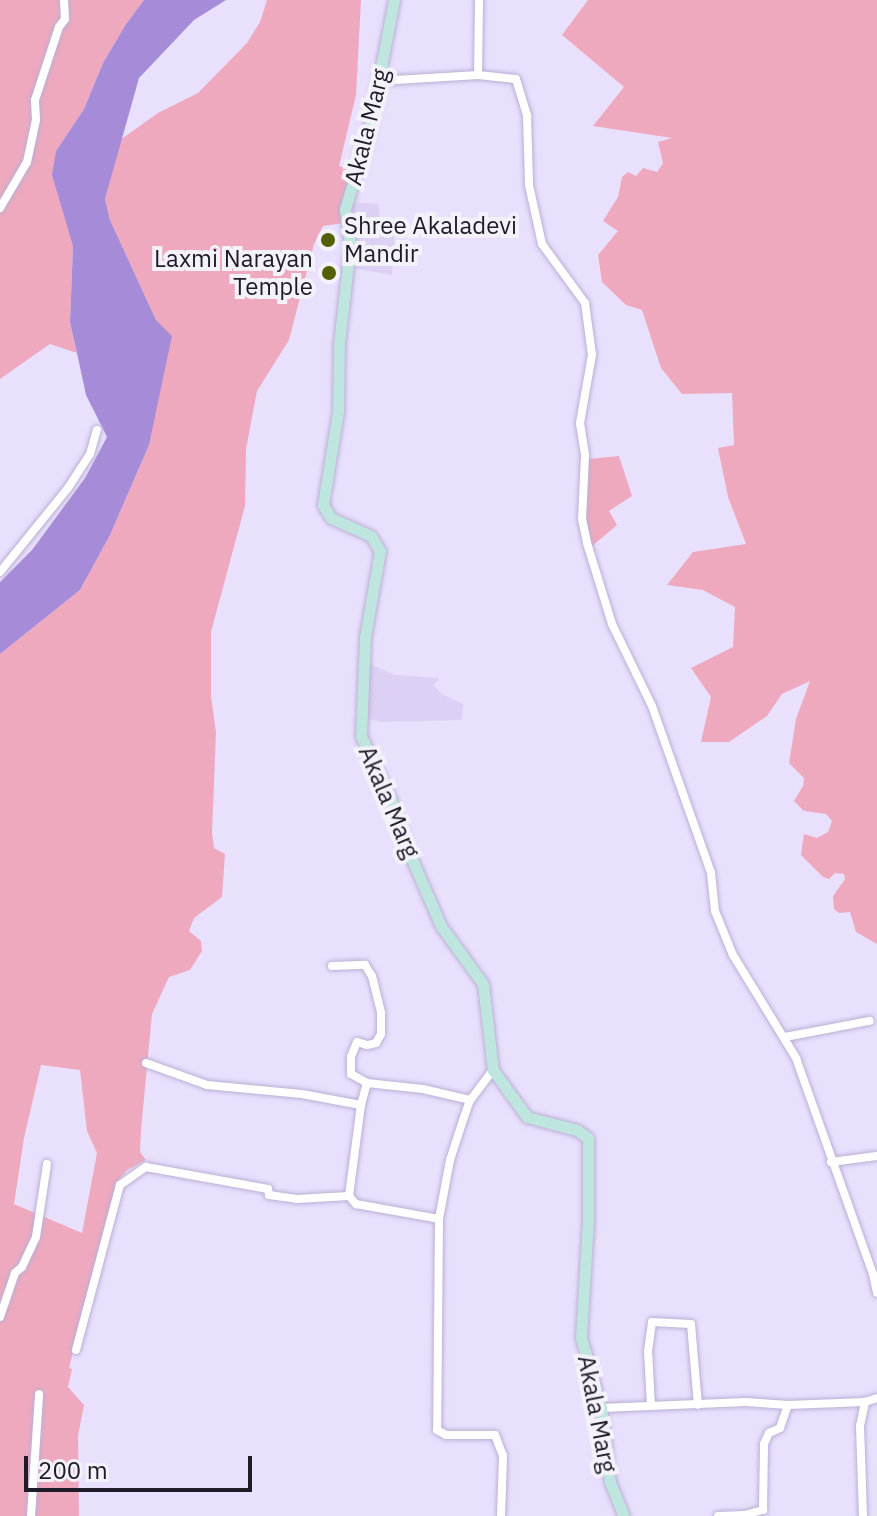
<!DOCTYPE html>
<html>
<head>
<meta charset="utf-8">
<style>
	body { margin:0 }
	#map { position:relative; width:877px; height:1516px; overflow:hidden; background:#e9e0fe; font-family:"IBM Plex Sans",sans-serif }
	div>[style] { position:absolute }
	.built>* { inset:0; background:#dcd1f5 }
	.green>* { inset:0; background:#efa9be }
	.water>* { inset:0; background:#a68cd8 }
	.roads { filter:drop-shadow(0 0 2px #bbb0d4) drop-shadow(0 0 2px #bbb0d4) }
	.street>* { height:8px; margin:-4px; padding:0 4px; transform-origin:4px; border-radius:4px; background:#fff }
	.secondary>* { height:11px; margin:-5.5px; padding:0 5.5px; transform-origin:5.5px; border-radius:5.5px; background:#bfe5df }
	.dots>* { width:22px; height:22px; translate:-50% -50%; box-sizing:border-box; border:4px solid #f4f2f9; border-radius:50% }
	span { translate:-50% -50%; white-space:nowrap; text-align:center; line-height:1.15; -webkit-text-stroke:8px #f4f2f9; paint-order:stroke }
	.street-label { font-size:24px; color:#201b29 }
	.poi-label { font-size:24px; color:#201b29 }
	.left { translate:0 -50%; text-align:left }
	.right { translate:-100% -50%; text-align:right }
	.scale { position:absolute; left:24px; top:1456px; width:228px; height:36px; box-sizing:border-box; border:4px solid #201b29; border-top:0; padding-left:10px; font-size:24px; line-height:28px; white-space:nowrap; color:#201b29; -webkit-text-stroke:6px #f4f2f9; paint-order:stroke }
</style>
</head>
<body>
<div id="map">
	<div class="built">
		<i style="clip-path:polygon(349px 202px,379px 204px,380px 223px,395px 223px,392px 275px,352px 268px)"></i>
		<i style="clip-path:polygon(368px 663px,395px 675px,439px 678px,434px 686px,442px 694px,463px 704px,462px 720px,381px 722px,363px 717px)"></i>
	</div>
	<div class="green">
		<i style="clip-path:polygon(0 0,144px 0,126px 24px,103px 63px,84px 109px,56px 151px,73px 246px,70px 322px,77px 353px,50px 344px,0 379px)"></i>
		<i style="clip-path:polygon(evenodd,267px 0,361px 0,356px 95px,339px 166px,355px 171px,344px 223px,323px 226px,314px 244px,289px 340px,257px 391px,246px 449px,245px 506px,211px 632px,211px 696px,216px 733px,212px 832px,214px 848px,225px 854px,222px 897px,194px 918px,189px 931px,201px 941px,202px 951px,190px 970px,169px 977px,152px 1014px,141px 1130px,140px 1152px,146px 1160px,127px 1170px,116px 1183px,69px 1368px,72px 1369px,68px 1387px,84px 1405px,78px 1436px,79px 1516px,0 1516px,0 654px,80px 590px,110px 535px,149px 445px,156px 320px,110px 220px,105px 199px,120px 140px,158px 113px,198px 93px,247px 43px,260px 22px,267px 0,41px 1065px,80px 1070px,87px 1131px,97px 1153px,82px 1233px,14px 1204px,24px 1138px,41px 1065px)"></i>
		<i style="clip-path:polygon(588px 0,877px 0,877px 944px,856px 932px,850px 912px,839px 913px,834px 909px,833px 896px,845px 879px,844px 874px,835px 873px,829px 879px,823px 877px,801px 855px,804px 834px,817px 838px,828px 832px,832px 821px,826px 814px,804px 811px,794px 801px,803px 786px,804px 778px,789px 763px,796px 719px,810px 681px,782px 694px,767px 716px,729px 742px,701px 742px,711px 697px,691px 668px,733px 647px,735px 607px,703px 590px,667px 585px,693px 552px,746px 544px,728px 497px,718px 448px,734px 445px,732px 393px,682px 394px,661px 368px,642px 310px,626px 305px,602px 282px,598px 255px,618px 231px,603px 221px,618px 197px,622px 177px,628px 172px,636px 176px,643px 168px,657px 172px,663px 163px,658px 142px,672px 138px,593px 126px,624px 87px,562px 35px)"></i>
		<i style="clip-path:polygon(619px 456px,632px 496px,609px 511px,617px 525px,591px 547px,585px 506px,588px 459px)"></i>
	</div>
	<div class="water">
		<i style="clip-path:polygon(144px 0,226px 0,194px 20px,139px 78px,105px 199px,110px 220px,156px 320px,172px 336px,149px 445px,110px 535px,80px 590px,0 654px,0 582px,32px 550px,85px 478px,107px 437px,86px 395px,77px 353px,70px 322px,73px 246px,52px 175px,56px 151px,84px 109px,103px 63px,126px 24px)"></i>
	</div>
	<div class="roads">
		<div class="street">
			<i style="left:478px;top:75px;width:75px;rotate:-89.2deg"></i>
			<i style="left:379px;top:81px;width:99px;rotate:-3.5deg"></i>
			<i style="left:478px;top:75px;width:38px;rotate:6deg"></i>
			<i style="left:516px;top:79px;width:39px;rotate:73deg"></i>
			<i style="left:527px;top:116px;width:69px;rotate:88.3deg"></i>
			<i style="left:529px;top:185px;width:60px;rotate:77.6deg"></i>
			<i style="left:542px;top:244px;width:73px;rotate:53.9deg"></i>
			<i style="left:585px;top:303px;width:52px;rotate:82.3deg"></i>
			<i style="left:592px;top:355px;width:69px;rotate:100deg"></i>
			<i style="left:580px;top:423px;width:33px;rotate:81deg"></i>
			<i style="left:585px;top:456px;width:63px;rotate:92.7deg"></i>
			<i style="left:582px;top:519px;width:25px;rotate:78deg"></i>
			<i style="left:587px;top:543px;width:85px;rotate:72.8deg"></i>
			<i style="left:612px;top:624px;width:91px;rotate:64deg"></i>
			<i style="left:652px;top:706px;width:177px;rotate:70.5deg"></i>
			<i style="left:711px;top:873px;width:38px;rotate:84deg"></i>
			<i style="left:715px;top:911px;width:48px;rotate:67.8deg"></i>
			<i style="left:733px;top:955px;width:121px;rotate:58.5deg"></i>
			<i style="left:796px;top:1058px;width:229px;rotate:70.4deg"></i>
			<i style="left:873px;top:1274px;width:19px;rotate:78deg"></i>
			<i style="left:0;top:208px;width:53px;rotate:-59.6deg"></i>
			<i style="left:27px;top:162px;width:43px;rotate:-77.9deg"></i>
			<i style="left:36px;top:120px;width:20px;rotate:-93deg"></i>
			<i style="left:35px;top:100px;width:77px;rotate:-71.8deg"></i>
			<i style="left:59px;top:27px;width:10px;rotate:-53deg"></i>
			<i style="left:65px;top:19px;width:19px;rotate:-93deg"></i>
			<i style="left:0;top:572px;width:108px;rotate:-51deg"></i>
			<i style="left:68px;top:488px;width:40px;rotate:-57.1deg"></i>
			<i style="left:90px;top:454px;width:25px;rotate:-74deg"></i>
			<i style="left:332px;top:966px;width:33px;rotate:-2deg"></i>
			<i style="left:365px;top:965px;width:13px;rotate:58deg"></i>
			<i style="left:372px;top:976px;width:38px;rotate:76deg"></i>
			<i style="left:381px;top:1013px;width:21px;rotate:90deg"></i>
			<i style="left:381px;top:1034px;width:10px;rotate:119deg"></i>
			<i style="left:376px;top:1043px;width:9px;rotate:167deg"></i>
			<i style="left:367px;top:1045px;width:10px;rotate:-163deg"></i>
			<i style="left:357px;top:1042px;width:16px;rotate:112deg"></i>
			<i style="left:351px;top:1057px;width:17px;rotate:90deg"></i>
			<i style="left:351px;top:1074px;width:18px;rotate:29deg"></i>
			<i style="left:785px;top:1037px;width:86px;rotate:-10.8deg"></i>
			<i style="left:146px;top:1063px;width:65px;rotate:19.8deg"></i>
			<i style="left:207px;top:1085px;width:95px;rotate:5.4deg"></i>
			<i style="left:302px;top:1094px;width:60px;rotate:10.6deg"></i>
			<i style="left:361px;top:1105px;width:23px;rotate:-75deg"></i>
			<i style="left:367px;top:1083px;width:56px;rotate:6.1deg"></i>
			<i style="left:423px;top:1089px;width:48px;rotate:13.2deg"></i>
			<i style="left:493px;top:1070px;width:38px;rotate:127deg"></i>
			<i style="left:470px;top:1100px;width:18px;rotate:109deg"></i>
			<i style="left:464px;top:1117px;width:45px;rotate:108deg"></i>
			<i style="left:450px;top:1160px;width:60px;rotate:100.6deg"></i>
			<i style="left:439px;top:1219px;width:211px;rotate:90.5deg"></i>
			<i style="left:437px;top:1430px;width:10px;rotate:29deg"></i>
			<i style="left:446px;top:1435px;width:49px"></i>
			<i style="left:495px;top:1435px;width:22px;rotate:69deg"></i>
			<i style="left:503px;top:1456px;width:60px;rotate:91.9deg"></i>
			<i style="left:831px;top:1162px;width:46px;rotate:-7.4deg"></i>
			<i style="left:349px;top:1196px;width:92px;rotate:-82.5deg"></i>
			<i style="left:0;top:1317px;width:46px;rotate:-71.2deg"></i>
			<i style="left:15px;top:1273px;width:9px;rotate:-41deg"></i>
			<i style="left:22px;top:1267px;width:33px;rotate:-65deg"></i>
			<i style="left:36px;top:1237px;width:74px;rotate:-81.4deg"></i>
			<i style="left:76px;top:1350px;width:171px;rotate:-75.1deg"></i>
			<i style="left:120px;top:1185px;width:32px;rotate:-35deg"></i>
			<i style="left:146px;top:1167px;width:124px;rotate:10.2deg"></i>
			<i style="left:268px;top:1189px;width:6px;rotate:81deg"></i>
			<i style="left:269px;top:1195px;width:28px;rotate:8deg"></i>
			<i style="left:297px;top:1199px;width:52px;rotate:-3.3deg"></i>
			<i style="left:349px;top:1196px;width:11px;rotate:49deg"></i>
			<i style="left:356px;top:1204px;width:84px;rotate:10.2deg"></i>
			<i style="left:651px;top:1406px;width:55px;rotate:-93.1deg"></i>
			<i style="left:648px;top:1351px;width:29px;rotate:-82deg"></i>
			<i style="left:652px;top:1322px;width:39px;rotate:3deg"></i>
			<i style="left:691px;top:1324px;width:81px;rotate:85.1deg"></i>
			<i style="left:601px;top:1408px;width:145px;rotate:-2.4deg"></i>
			<i style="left:746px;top:1402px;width:42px;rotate:4.1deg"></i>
			<i style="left:788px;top:1405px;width:77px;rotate:-2.2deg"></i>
			<i style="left:31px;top:1516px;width:122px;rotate:-86.2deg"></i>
			<i style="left:718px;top:1516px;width:27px;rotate:-2deg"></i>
			<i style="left:745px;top:1515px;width:19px;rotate:-16deg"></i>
			<i style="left:763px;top:1510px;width:66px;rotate:-89.1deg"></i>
			<i style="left:764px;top:1444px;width:12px;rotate:-66deg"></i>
			<i style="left:769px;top:1433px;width:12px;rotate:-24deg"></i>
			<i style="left:780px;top:1428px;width:24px;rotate:-71deg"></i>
			<i style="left:863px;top:1516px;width:90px;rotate:-91.9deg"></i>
			<i style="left:860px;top:1426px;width:25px;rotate:-78deg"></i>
			<i style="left:865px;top:1402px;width:13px;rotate:-18deg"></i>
		</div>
		<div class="secondary">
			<i style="left:394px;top:0;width:132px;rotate:100.9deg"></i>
			<i style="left:369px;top:130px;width:83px;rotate:106.9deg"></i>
			<i style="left:345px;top:209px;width:37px;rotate:82deg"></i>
			<i style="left:350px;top:246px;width:99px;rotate:96.4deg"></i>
			<i style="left:339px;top:344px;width:68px;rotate:90.8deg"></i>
			<i style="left:338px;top:412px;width:94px;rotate:99.2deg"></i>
			<i style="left:323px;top:505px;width:15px;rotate:58deg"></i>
			<i style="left:331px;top:518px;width:44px;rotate:24.2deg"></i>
			<i style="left:371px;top:536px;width:17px;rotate:59deg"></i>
			<i style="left:380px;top:551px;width:87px;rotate:99.9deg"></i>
			<i style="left:365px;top:637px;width:99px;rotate:92.3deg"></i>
			<i style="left:361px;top:736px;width:71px;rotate:64.9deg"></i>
			<i style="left:391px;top:800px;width:43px;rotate:72.4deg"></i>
			<i style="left:404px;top:841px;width:93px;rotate:66.5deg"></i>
			<i style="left:441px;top:926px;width:72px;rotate:54.1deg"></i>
			<i style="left:483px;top:984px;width:87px;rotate:83.4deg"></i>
			<i style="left:493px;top:1070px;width:58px;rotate:54.1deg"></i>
			<i style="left:527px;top:1117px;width:52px;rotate:14.6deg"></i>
			<i style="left:577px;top:1130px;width:14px;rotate:36deg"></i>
			<i style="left:588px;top:1138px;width:82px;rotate:90deg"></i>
			<i style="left:588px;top:1220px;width:117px;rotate:93.4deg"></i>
			<i style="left:581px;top:1337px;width:74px;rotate:74.3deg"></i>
			<i style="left:601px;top:1408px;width:75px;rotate:83.1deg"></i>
			<i style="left:610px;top:1482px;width:37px;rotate:68deg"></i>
		</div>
	</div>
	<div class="dots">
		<i style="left:328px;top:240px;background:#526002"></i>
		<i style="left:329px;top:273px;background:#526002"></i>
	</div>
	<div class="street-label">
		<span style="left:367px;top:127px;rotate:-76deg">Akala Marg</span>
		<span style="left:389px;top:802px;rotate:67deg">Akala Marg</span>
		<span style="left:597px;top:1414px;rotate:79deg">Akala Marg</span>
	</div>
	<div class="poi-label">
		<span class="left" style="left:344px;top:240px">Shree Akaladevi<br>Mandir</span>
		<span class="right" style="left:313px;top:273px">Laxmi Narayan<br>Temple</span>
	</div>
	<div class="scale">200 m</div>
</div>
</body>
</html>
